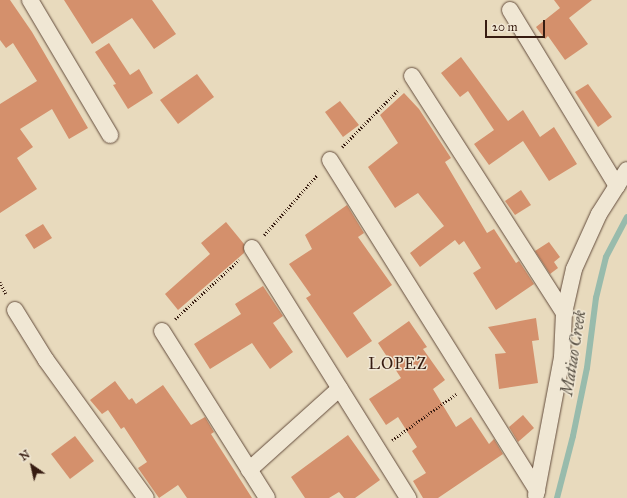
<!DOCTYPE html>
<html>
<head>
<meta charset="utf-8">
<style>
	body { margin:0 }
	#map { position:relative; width:627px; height:498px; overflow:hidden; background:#e8dabd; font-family:"IM FELL Great Primer",serif }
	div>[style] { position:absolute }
	.stream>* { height:6px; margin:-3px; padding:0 3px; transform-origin:3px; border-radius:3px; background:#98bbac }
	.building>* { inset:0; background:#d4906c }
	.path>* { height:2.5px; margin-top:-1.25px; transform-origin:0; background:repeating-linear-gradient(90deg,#371c11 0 1px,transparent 0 3px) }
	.roads { filter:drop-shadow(0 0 1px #634c3c) drop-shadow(0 0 1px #634c3c) }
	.street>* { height:16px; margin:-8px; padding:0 8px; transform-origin:8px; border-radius:8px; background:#f0e7d4 }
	span { translate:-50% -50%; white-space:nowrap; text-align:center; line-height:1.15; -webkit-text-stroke:3px #f0e7d4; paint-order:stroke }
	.water-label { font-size:16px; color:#544c40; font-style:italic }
	.neighbourhood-label { font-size:16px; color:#371c11; letter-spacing:1px }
	.north { position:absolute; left:12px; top:446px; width:40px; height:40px; -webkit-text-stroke:3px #f0e7d4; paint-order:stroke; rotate:326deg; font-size:11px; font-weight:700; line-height:16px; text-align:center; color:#371c11 }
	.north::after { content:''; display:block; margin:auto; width:14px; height:18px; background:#371c11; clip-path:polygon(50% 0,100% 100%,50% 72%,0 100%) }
	.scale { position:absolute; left:485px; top:20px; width:60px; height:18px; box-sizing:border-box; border:2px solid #371c11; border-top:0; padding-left:5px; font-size:12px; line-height:14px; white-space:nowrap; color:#371c11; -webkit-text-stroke:3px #f0e7d4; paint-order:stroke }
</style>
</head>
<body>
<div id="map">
	<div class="stream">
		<i style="left:557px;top:498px;width:64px;rotate:-75.5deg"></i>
		<i style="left:573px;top:436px;width:69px;rotate:-78.4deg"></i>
		<i style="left:587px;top:368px;width:71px;rotate:-82.7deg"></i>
		<i style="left:596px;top:298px;width:42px;rotate:-76.3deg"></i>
		<i style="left:606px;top:257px;width:45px;rotate:-62.3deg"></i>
	</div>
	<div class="building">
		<i style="clip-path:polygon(0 0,10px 0,32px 32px,88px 128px,69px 139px,52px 109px,20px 129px,33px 147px,17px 158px,37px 189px,0 213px,0 104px,37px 81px,13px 43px,6px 48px,0 40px)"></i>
		<i style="clip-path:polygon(64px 0,152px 0,176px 34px,154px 49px,132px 18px,92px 44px)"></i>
		<i style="clip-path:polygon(554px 0,592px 0,569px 18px,588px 44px,565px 60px,548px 36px,545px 39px,536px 27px,560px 8px)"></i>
		<i style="clip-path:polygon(109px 43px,130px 75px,139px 69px,153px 93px,128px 109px,113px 85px,116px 84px,95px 52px)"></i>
		<i style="clip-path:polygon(461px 57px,508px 121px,523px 110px,540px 137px,554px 127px,577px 164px,549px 181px,523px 141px,489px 165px,474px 144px,494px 130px,468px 91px,460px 97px,441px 73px)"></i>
		<i style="clip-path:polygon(197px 74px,214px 97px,178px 124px,160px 100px)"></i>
		<i style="clip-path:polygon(588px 84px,612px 117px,598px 127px,575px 92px)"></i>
		<i style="clip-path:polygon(404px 93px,419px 109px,451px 158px,445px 162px,487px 233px,494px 229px,516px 263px,519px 261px,534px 284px,496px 310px,473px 273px,481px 268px,464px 241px,459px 245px,455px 240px,420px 267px,410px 253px,444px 226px,418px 193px,395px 208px,368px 167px,398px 143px,380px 115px)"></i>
		<i style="clip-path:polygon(340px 101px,359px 125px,343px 137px,325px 112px)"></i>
		<i style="clip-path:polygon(521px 190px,531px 205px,515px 215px,505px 201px)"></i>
		<i style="clip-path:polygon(347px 205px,364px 233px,358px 237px,392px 285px,353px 313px,372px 341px,347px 358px,306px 298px,311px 295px,289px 264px,312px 249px,305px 235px)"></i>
		<i style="clip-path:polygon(226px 222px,244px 244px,244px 253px,178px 310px,165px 294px,210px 254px,201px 243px)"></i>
		<i style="clip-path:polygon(43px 224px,52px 238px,34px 249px,25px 235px)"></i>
		<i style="clip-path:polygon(549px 242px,560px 257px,554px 262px,558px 268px,550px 274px,535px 251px)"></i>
		<i style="clip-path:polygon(263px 286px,283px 316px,273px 323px,293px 352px,270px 369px,252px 343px,210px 369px,194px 344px,241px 314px,235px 304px)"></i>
		<i style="clip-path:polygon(536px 318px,539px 340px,532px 341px,538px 383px,499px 389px,495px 354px,506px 353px,488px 327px)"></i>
		<i style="clip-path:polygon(409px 321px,427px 347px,423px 349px,445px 380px,433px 389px,456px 427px,471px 417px,489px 444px,494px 439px,503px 454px,438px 498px,423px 498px,413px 481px,426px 473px,412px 451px,417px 447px,398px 417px,386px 425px,369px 399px,401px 378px,378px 343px)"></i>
		<i style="clip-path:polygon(115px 381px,129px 400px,132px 398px,136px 404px,163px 385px,191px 425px,205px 417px,214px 432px,211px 434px,252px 498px,187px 498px,178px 485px,159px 498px,138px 468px,147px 462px,124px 427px,121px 429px,108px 410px,102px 414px,90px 400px)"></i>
		<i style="clip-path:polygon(523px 415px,534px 428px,518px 442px,509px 427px)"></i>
		<i style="clip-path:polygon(348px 435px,380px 480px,355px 498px,344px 498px,339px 492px,329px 498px,305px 498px,291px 477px)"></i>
		<i style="clip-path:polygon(75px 436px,94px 461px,70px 479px,51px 454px)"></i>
	</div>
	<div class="path">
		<i style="left:342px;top:147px;width:81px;rotate:-45.5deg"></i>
		<i style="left:264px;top:235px;width:80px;rotate:-48.5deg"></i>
		<i style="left:0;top:282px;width:13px;rotate:63deg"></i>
		<i style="left:175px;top:319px;width:87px;rotate:-42.7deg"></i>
		<i style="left:392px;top:440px;width:79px;rotate:-35.7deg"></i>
	</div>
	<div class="roads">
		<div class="street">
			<i style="left:30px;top:0;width:157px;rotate:59.3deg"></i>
			<i style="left:510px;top:10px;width:206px;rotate:58.7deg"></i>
			<i style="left:412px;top:76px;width:282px;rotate:57.3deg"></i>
			<i style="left:330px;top:160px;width:390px;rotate:57.9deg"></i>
			<i style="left:252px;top:248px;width:295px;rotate:58deg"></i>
			<i style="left:15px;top:310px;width:59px;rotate:58.2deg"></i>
			<i style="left:46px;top:360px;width:170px;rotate:54.1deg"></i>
			<i style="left:162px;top:331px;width:197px;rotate:57.8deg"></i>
			<i style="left:249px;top:470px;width:122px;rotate:-42deg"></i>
			<i style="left:536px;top:495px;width:140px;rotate:-79.3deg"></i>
			<i style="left:562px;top:357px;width:44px;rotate:-87.4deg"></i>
			<i style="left:564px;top:313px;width:45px;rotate:-77.2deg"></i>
			<i style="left:574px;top:269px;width:60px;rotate:-65.6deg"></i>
			<i style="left:599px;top:214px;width:52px;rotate:-57.5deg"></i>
		</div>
	</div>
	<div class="water-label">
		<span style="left:574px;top:353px;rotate:-81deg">Matiao Creek</span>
	</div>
	<div class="neighbourhood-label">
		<span style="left:398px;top:364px">LOPEZ</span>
	</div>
	<div class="north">N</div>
	<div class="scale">20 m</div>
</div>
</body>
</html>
